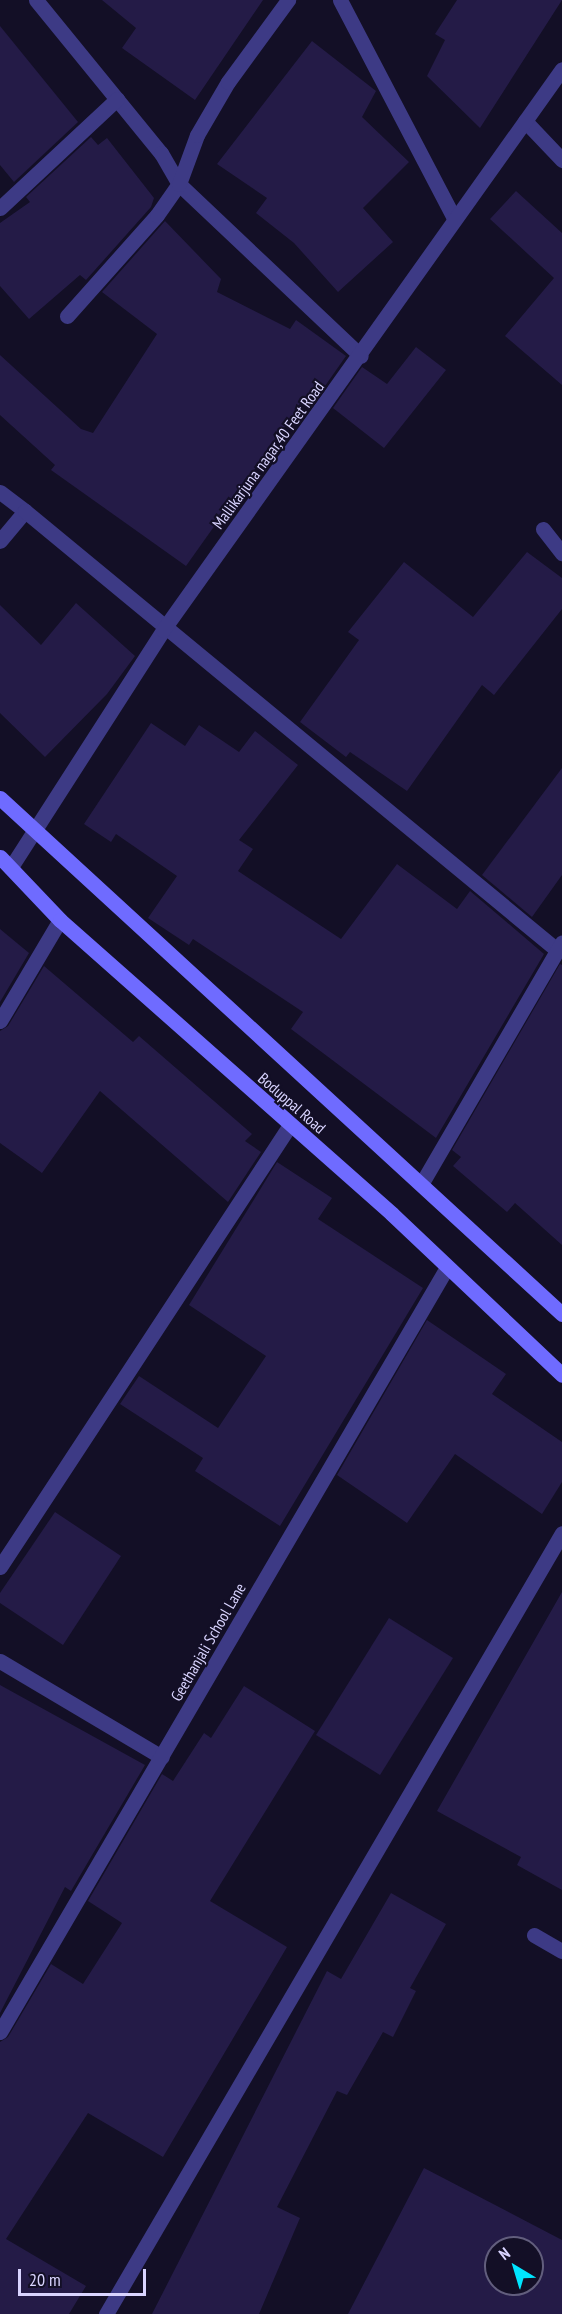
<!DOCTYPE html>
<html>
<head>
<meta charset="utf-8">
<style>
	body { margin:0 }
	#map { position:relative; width:562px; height:2314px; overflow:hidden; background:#130f26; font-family:"PT Sans Narrow",sans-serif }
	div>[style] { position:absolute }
	.building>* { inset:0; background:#241b47 }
	.lane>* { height:15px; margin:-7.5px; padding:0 7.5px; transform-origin:7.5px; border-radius:7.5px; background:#3d3a85 }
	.street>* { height:15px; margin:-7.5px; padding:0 7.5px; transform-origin:7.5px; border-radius:7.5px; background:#3d3a85 }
	.secondary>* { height:15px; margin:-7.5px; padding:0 7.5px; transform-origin:7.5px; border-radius:7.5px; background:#6f6bff }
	span { translate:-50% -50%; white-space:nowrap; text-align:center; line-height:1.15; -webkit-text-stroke:4.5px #130f26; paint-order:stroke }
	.street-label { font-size:16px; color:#d9d4ff }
	.north { position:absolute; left:484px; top:2236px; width:60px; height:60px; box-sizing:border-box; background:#130f26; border:2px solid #625e7d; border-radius:50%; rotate:322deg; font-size:16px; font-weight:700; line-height:24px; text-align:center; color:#d9d4ff }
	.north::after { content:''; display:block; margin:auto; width:21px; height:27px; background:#00e5ff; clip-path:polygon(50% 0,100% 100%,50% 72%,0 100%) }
	.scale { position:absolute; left:18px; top:2269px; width:128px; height:27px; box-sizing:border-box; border:3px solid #d9d4ff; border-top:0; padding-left:8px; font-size:18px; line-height:21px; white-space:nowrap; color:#d9d4ff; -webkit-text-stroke:4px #130f26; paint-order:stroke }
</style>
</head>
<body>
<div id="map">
	<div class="building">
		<i style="clip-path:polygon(102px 0,263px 0,195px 100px,122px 48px,136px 28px)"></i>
		<i style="clip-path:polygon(457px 0,562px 0,480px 128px,427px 76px,445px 40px,435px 34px)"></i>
		<i style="clip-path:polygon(0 26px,78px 122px,14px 182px,0 165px)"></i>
		<i style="clip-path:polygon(312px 41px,376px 91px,362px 117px,409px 162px,363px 208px,393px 242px,338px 292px,294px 243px,256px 213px,267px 198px,217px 164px)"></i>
		<i style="clip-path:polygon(91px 137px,98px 145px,107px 138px,154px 198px,151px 207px,86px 280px,80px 275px,29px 319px,0 286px,0 223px,30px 202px,26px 197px)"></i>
		<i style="clip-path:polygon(516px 191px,562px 233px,562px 385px,505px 336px,554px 278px,490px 219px)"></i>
		<i style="clip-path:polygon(165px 221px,221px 279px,217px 292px,290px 329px,296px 320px,346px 356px,318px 396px,311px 390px,186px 566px,51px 470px,55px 465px,0 415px,0 355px,81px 429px,93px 433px,157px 334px,102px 292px)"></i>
		<i style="clip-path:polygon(416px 347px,446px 370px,384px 448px,333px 408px,362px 367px,387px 384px)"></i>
		<i style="clip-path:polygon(527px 552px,562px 578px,562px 609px,494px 695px,482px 685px,407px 791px,350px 752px,346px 757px,300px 722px,359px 640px,348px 632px,404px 562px,473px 617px)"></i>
		<i style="clip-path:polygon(76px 603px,135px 656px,107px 694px,45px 757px,0 713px,0 605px,41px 645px)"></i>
		<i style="clip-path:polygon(151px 723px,185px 746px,199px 725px,239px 752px,255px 731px,298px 765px,239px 840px,253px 849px,238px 871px,341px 939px,397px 864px,457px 909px,470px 891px,544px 954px,436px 1138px,291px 1029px,303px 1012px,193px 939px,189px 945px,148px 918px,177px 876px,116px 834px,111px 842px,84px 824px)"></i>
		<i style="clip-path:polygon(562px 768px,562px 875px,532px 917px,482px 875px)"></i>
		<i style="clip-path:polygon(0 929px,29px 953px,0 1002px)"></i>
		<i style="clip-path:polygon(560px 964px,562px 965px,562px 1245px,515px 1203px,507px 1212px,453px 1166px,461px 1157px,452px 1150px)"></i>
		<i style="clip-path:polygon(44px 966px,133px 1042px,139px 1036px,252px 1134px,245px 1141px,261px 1152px,228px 1202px,100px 1091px,42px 1173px,0 1143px,0 1031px,8px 1026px)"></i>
		<i style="clip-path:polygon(277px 1162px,332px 1198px,318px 1219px,423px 1288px,280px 1526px,195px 1471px,203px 1458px,120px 1404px,139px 1376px,218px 1428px,266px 1356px,189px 1305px)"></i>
		<i style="clip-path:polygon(427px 1320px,506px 1374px,492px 1394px,562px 1442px,562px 1482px,542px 1514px,455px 1454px,407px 1523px,337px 1475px)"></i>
		<i style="clip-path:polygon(55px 1512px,121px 1556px,63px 1645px,0 1603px,0 1593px)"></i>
		<i style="clip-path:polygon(562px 1592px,562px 1890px,517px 1865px,521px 1857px,437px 1811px)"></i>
		<i style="clip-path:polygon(389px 1618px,453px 1658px,380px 1775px,316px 1735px)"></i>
		<i style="clip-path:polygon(0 1685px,145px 1765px,71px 1891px,65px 1887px,0 2013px)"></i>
		<i style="clip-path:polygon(244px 1686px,315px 1731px,210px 1901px,287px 1947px,163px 2157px,88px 2113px,6px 2239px,86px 2286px,69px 2314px,0 2314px,0 2042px,8px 2037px,51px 1964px,83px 1984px,122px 1923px,88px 1901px,162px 1774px,173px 1781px,204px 1733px,211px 1738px)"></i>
		<i style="clip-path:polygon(391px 1893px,446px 1924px,410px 1988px,416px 1991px,393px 2037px,383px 2032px,347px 2095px,337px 2091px,277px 2207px,300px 2218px,259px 2314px,152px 2314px,327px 1971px,341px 1979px)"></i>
		<i style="clip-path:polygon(evenodd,424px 2168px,562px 2240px,562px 2314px,348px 2314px,424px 2168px,496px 2248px,532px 2248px,532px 2284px,496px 2284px,496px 2248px)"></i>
	</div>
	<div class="lane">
		<i style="left:534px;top:1935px;width:32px;rotate:30deg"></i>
	</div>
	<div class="street">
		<i style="left:36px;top:0;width:198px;rotate:50.8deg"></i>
		<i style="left:161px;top:153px;width:36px;rotate:60deg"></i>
		<i style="left:179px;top:184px;width:250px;rotate:43.4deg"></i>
		<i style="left:340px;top:0;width:246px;rotate:62.4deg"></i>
		<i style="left:525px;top:121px;width:54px;rotate:46.5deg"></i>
		<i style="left:0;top:208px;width:160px;rotate:-43deg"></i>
		<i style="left:67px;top:316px;width:135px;rotate:-48.3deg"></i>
		<i style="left:157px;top:215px;width:38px;rotate:-55deg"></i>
		<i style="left:179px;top:184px;width:52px;rotate:-69.8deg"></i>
		<i style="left:197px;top:135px;width:61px;rotate:-59.7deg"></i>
		<i style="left:228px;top:82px;width:102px;rotate:-53.8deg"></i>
		<i style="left:0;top:492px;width:31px;rotate:37deg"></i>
		<i style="left:25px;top:511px;width:39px;rotate:130deg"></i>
		<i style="left:25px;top:511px;width:690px;rotate:39.53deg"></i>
		<i style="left:543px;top:529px;width:31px;rotate:52deg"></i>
		<i style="left:11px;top:867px;width:282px;rotate:-57.3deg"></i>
		<i style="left:163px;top:630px;width:688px;rotate:-54.58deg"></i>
		<i style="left:0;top:1021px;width:117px;rotate:-59.3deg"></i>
		<i style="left:423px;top:1181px;width:276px;rotate:-59.8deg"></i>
		<i style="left:0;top:1567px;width:529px;rotate:-56.73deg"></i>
		<i style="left:0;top:1661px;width:188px;rotate:30.7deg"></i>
		<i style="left:0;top:2032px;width:884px;rotate:-59.69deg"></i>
		<i style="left:106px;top:2314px;width:904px;rotate:-59.72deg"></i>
	</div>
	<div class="secondary">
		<i style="left:0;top:798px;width:763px;rotate:42.56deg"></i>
		<i style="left:0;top:857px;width:87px;rotate:46.4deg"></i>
		<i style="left:60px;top:920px;width:443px;rotate:41.5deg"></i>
		<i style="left:392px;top:1214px;width:234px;rotate:43.4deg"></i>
	</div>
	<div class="street-label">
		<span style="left:268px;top:455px;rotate:-54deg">Mallikarjuna nagar,40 Feet Road</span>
		<span style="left:292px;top:1103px;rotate:41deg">Boduppal Road</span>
		<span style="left:208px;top:1642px;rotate:-60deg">Geethanjali School Lane</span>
	</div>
	<div class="north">N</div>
	<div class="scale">20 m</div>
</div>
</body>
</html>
